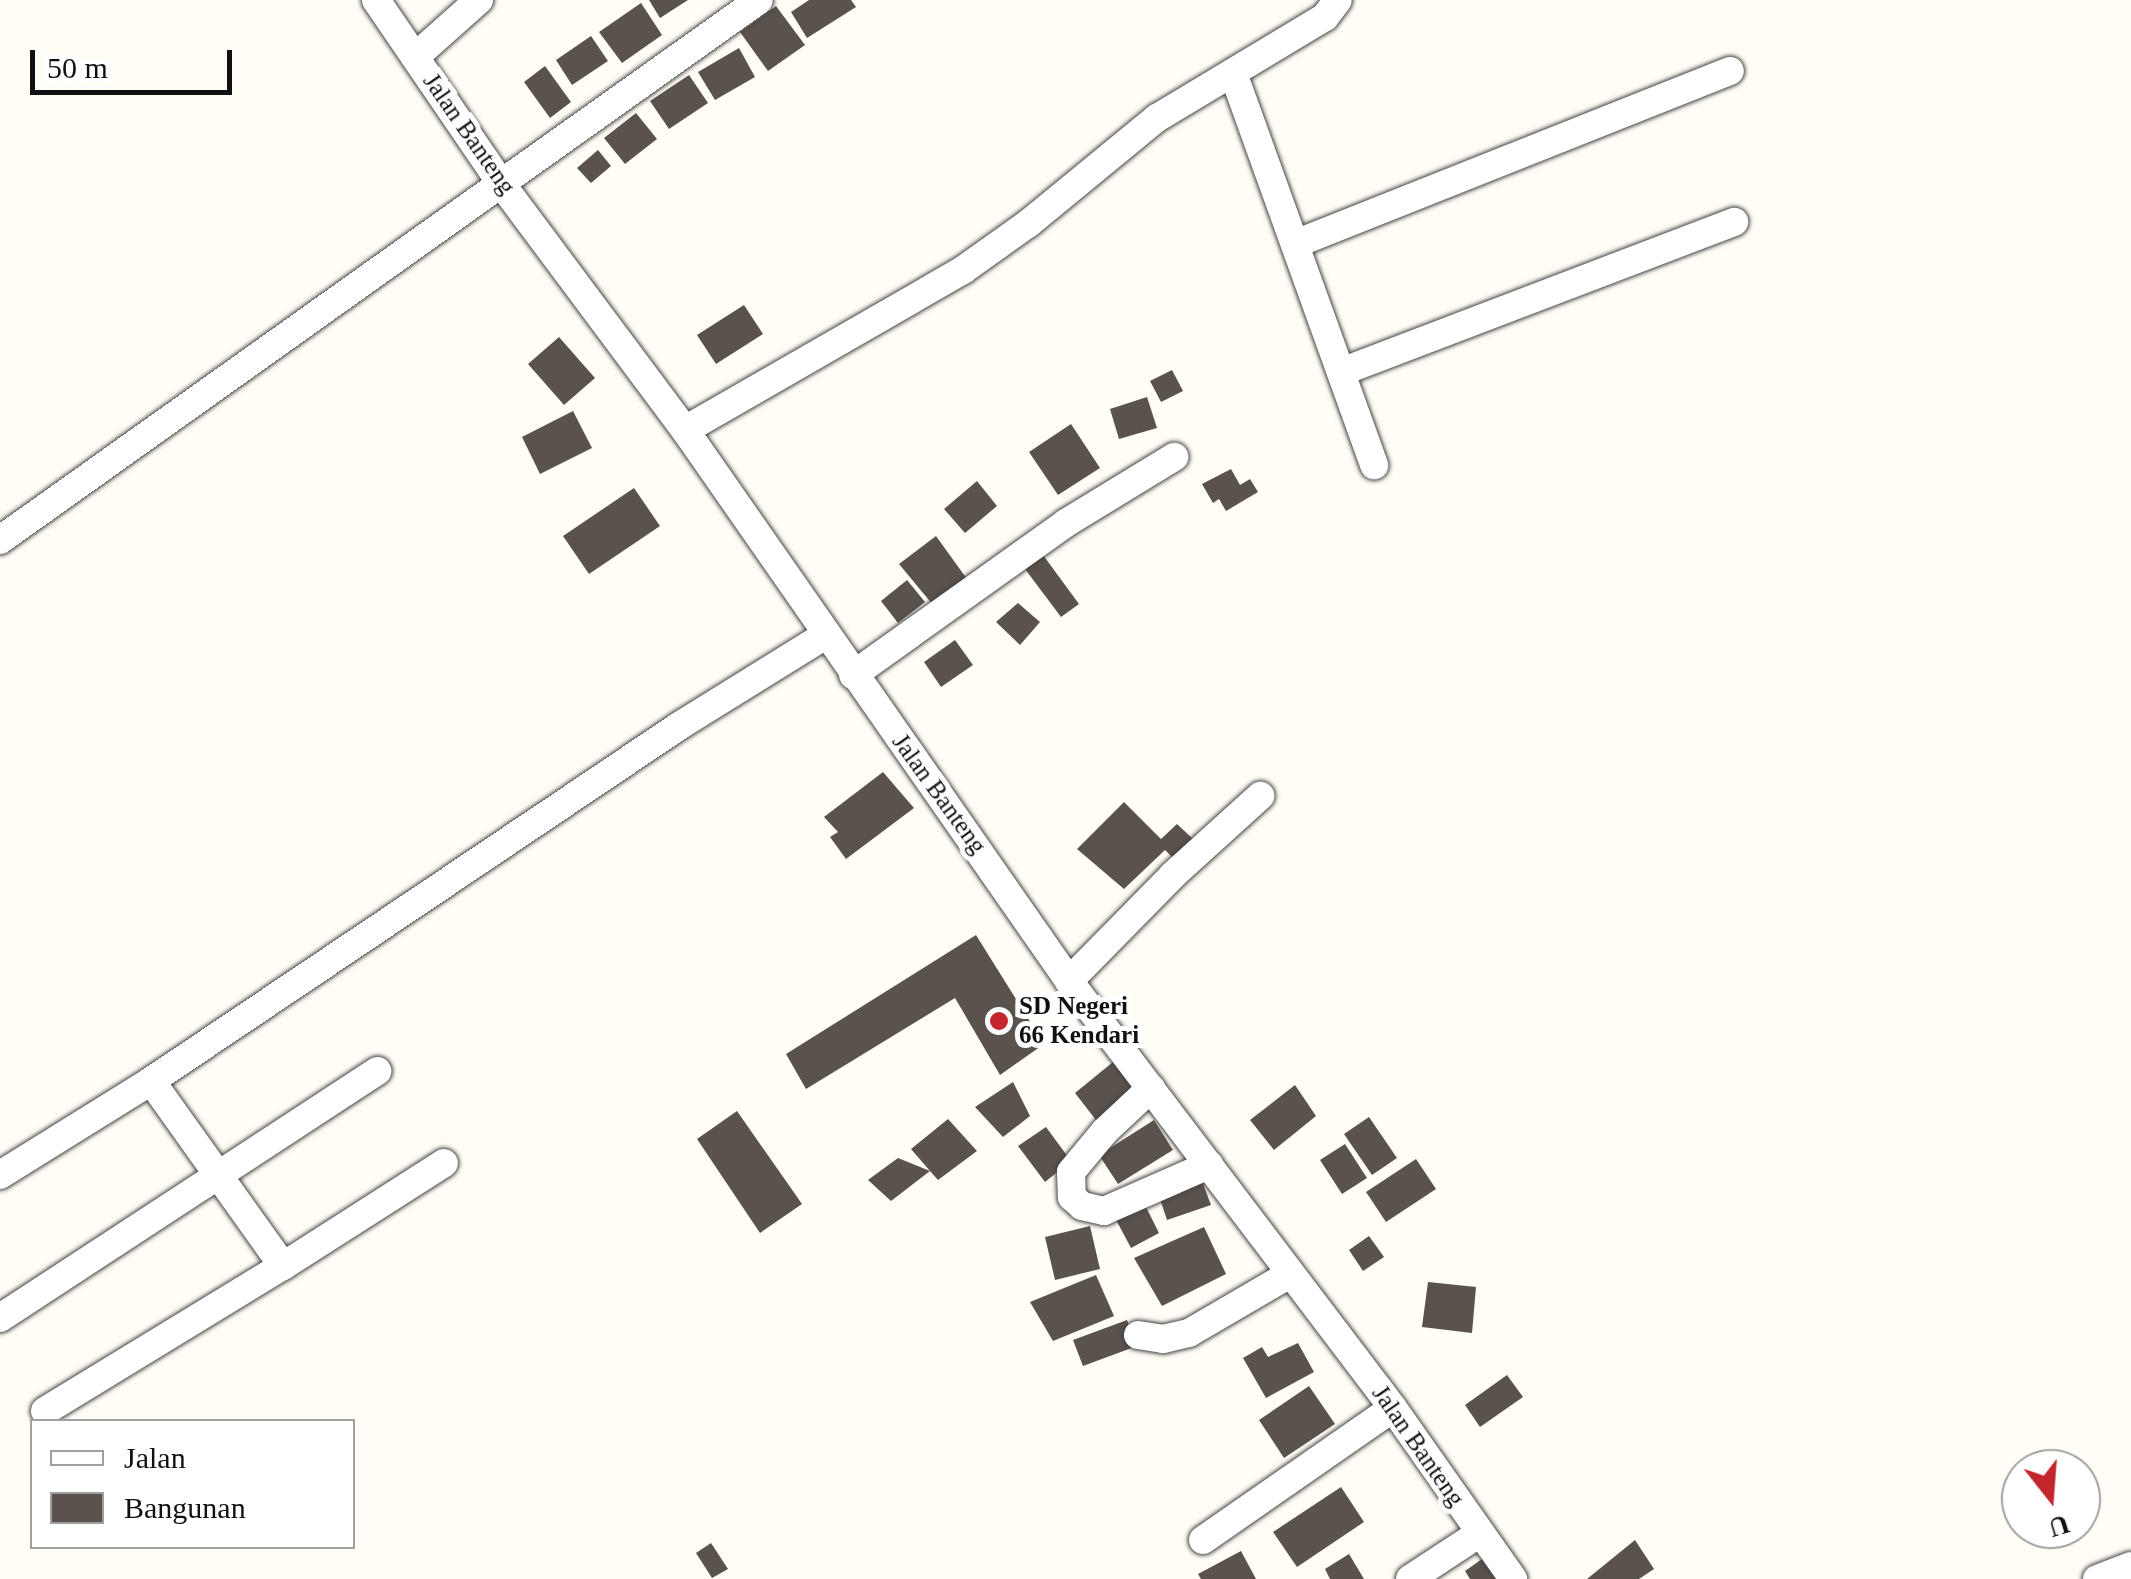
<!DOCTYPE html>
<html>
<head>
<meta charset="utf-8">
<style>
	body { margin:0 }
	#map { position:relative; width:2131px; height:1579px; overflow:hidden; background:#fffdf5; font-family:"Times New Roman",serif }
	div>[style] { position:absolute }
	.building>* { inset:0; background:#5a524d }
	.roads { filter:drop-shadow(0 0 2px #444) drop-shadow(0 0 2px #444) }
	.street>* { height:28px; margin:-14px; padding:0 14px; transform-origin:14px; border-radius:14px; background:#fff }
	.dots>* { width:28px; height:28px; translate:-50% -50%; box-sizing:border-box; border:5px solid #fff; border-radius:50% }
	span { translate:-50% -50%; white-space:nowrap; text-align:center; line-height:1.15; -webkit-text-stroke:10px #fff; paint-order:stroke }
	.street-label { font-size:25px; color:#111 }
	.poi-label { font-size:25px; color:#111; font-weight:700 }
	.left { translate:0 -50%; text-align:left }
	.legend { position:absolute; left:30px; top:1419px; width:325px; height:130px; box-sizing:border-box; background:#fff; border:2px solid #a0a0a0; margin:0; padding:12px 18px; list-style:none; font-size:30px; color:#111 }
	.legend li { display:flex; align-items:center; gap:20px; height:50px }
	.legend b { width:50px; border:2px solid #a0a0a0 }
	.north { position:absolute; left:2001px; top:1449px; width:100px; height:100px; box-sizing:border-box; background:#fff; border:2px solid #a0a0a0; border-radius:50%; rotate:163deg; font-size:28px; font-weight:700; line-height:40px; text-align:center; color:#111 }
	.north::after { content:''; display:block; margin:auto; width:35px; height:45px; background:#c4262e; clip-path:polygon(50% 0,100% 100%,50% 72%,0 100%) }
	.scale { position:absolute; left:30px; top:50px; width:202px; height:45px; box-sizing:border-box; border:5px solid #111; border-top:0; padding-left:12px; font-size:30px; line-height:35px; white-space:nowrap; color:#111; -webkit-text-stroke:8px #fff; paint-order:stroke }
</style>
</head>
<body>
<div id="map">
	<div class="building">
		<i style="clip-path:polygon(649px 0,688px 0,660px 18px)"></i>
		<i style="clip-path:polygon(809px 0,851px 0,856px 7px,807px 38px,791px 12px)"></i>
		<i style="clip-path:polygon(641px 3px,662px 35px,622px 63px,599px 32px)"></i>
		<i style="clip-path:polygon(776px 6px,805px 45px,768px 71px,740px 32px)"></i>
		<i style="clip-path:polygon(591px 36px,608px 61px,572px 85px,556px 60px)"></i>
		<i style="clip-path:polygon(739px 48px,755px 77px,715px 100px,698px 72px)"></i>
		<i style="clip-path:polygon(545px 66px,571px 102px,550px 118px,524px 82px)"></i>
		<i style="clip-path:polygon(689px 75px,708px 103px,669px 129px,650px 101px)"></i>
		<i style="clip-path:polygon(636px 113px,657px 139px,625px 164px,604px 138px)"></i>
		<i style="clip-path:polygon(598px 150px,611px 166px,591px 183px,577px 168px)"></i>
		<i style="clip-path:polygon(744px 305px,763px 334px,716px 364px,697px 335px)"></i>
		<i style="clip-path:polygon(559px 337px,595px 378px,564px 405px,528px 364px)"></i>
		<i style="clip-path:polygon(1172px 370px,1183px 391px,1161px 402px,1150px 381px)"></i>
		<i style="clip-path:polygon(1147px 397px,1157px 428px,1119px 439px,1110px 409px)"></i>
		<i style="clip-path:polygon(573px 411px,592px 448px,540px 474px,522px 437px)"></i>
		<i style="clip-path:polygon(1071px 424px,1100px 468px,1058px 495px,1029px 452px)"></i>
		<i style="clip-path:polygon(1231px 469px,1240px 485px,1250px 479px,1258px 492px,1226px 511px,1219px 499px,1213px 503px,1202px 484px)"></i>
		<i style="clip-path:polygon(977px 481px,997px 506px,965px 533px,944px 509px)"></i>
		<i style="clip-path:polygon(634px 488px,660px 526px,589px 574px,563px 536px)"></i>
		<i style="clip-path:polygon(936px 536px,967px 579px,933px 605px,899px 564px)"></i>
		<i style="clip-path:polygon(1043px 555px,1079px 604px,1061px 617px,1025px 569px)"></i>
		<i style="clip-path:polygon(907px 580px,925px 602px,898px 623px,881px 601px)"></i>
		<i style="clip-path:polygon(1018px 603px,1040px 622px,1020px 645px,996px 622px)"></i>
		<i style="clip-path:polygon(955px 640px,973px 665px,941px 687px,924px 662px)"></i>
		<i style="clip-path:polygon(883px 772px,914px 808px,846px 859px,830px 837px,838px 832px,824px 817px)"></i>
		<i style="clip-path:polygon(1124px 802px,1161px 839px,1177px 824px,1193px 839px,1173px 858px,1165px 850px,1124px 889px,1077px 849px)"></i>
		<i style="clip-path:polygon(976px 935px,1044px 1044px,1000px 1075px,955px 998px,806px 1089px,786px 1054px)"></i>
		<i style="clip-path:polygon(1113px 1062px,1138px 1092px,1099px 1124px,1075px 1093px)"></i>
		<i style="clip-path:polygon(1013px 1082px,1030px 1116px,1003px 1137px,975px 1107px)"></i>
		<i style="clip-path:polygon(1295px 1085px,1316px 1116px,1274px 1150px,1250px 1120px)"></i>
		<i style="clip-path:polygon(737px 1111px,802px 1204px,760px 1233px,697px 1139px)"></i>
		<i style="clip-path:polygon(1369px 1117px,1397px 1158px,1372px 1175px,1344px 1134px)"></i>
		<i style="clip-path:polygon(948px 1119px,977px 1151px,938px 1180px,930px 1171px,891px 1201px,868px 1180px,898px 1158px,930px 1171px,911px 1149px)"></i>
		<i style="clip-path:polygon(1154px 1120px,1173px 1150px,1118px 1184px,1099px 1155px)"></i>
		<i style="clip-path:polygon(1046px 1127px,1071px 1161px,1045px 1182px,1018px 1146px)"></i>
		<i style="clip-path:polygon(1345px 1144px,1367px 1178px,1342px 1194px,1320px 1160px)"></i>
		<i style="clip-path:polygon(1416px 1159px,1436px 1189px,1386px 1222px,1366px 1192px)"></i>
		<i style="clip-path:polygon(1202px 1181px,1211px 1205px,1167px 1220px,1159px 1196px)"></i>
		<i style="clip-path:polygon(1143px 1201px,1159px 1233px,1131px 1248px,1114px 1216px)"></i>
		<i style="clip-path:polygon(1090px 1226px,1100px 1269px,1055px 1280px,1045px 1237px)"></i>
		<i style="clip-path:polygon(1204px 1227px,1226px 1274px,1162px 1306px,1134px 1258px)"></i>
		<i style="clip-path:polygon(1369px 1236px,1384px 1257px,1363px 1271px,1349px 1250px)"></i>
		<i style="clip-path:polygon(1096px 1275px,1114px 1316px,1053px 1341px,1030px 1302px)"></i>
		<i style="clip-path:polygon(1428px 1282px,1476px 1287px,1472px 1333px,1422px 1327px)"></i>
		<i style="clip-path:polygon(1127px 1320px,1137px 1346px,1083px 1366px,1073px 1340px)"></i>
		<i style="clip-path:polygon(1298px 1343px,1314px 1372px,1266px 1398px,1243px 1358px,1262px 1347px,1268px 1357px)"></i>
		<i style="clip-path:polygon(1507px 1375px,1523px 1397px,1480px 1427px,1465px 1405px)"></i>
		<i style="clip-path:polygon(1309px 1386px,1335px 1424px,1284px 1458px,1259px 1420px)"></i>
		<i style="clip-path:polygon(1341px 1487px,1364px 1522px,1297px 1567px,1273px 1532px)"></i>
		<i style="clip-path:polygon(1635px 1540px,1654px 1569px,1639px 1579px,1587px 1579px)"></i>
		<i style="clip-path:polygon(711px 1543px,728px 1569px,712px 1578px,696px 1553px)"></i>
		<i style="clip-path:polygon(1241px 1551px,1256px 1579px,1201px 1579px,1198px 1574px)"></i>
		<i style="clip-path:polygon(1492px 1552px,1511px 1579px,1470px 1579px,1465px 1571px)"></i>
		<i style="clip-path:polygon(1349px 1554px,1364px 1579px,1330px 1579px,1325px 1569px)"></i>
	</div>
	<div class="roads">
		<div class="street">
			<i style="left:376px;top:0;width:225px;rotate:55.7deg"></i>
			<i style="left:503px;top:186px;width:304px;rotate:53.3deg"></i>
			<i style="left:685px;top:430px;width:672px;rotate:55.13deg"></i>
			<i style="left:1069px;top:981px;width:536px;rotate:52.81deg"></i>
			<i style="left:1393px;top:1408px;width:209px;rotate:54.9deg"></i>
			<i style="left:415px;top:57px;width:86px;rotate:-41.7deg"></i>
			<i style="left:1233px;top:73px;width:417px;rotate:70.2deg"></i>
			<i style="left:1295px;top:244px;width:468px;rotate:-21.7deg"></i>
			<i style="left:1341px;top:372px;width:421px;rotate:-20.9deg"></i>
			<i style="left:685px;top:430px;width:321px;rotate:-29.9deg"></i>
			<i style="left:963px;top:270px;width:81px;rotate:-35.5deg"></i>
			<i style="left:1029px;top:223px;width:166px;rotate:-39.4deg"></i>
			<i style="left:1157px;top:118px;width:196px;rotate:-31deg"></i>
			<i style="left:1325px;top:17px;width:21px;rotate:-53deg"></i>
			<i style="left:0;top:540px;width:931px;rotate:-35.43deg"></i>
			<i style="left:853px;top:675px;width:262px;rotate:-35.5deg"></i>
			<i style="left:1066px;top:523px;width:127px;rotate:-31.4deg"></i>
			<i style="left:1069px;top:981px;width:148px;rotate:-45.5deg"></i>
			<i style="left:1173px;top:875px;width:118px;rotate:-42.2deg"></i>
			<i style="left:1151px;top:1088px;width:63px;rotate:136.9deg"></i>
			<i style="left:1105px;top:1131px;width:53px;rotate:129.7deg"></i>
			<i style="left:1071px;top:1172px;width:25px;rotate:88deg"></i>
			<i style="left:1072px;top:1197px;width:13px;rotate:42deg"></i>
			<i style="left:1082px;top:1206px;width:23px;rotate:13deg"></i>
			<i style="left:1104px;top:1211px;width:115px;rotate:-23.7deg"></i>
			<i style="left:0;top:1175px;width:178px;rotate:-31.9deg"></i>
			<i style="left:151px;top:1081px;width:636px;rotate:-33.91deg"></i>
			<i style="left:679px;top:726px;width:173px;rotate:-31.8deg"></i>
			<i style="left:283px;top:1266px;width:191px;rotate:-32.6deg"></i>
			<i style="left:0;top:1318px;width:451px;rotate:-33.2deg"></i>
			<i style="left:1138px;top:1335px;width:25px;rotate:9deg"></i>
			<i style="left:1163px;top:1339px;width:27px;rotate:-13deg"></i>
			<i style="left:1189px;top:1333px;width:117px;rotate:-30.3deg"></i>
			<i style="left:45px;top:1411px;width:279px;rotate:-31.4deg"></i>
			<i style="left:283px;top:1266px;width:227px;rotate:-125.5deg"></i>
			<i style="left:1203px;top:1540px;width:231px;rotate:-34.8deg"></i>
			<i style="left:1410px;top:1579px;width:84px;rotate:-33.3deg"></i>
			<i style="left:2097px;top:1579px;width:36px;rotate:-21deg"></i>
		</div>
	</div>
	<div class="dots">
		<i style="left:999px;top:1021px;background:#c4262e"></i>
	</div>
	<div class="street-label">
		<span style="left:469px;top:134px;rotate:55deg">Jalan Banteng</span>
		<span style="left:939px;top:794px;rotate:54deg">Jalan Banteng</span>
		<span style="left:1418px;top:1446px;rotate:55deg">Jalan Banteng</span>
	</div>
	<div class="poi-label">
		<span class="left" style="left:1019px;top:1021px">SD Negeri<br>66 Kendari</span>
	</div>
	<ul class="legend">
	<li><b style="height:12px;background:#fff"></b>Jalan</li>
	<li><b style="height:28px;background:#5a524d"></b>Bangunan</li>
	</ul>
	<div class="north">U</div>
	<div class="scale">50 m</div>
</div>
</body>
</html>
